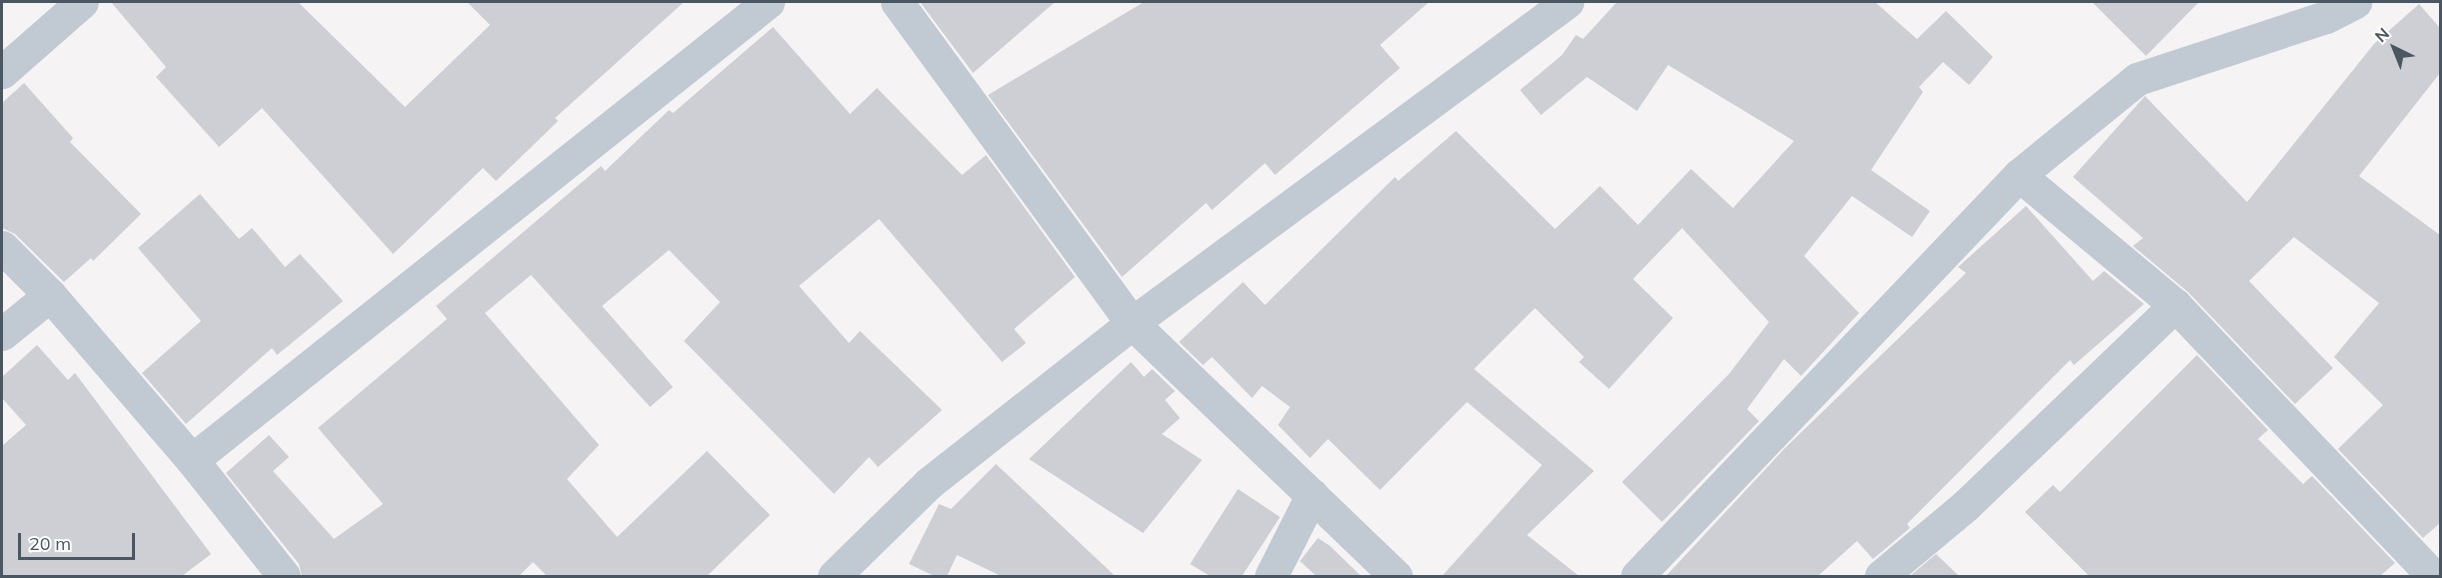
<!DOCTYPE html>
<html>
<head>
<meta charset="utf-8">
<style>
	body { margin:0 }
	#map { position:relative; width:2442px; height:578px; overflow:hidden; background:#f5f3f3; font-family:Mulish,sans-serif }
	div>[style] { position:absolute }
	.building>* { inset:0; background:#cdcfd5 }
	.minor>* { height:33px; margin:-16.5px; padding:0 16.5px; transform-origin:16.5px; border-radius:16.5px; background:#c1cad2 }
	span { translate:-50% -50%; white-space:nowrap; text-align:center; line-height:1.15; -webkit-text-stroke:4.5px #fff; paint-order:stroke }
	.frame { position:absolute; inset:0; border:3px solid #4a5661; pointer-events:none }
	.north { position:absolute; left:2364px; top:18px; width:60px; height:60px; -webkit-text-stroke:4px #fff; paint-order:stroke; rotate:317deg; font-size:16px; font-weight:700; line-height:24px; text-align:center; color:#4a5661 }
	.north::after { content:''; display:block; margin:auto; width:21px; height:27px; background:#4a5661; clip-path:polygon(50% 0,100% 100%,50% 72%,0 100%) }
	.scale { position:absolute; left:18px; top:533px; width:117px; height:27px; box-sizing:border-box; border:3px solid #4a5661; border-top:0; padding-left:8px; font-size:18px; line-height:21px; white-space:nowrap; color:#4a5661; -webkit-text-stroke:4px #fff; paint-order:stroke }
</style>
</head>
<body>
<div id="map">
	<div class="building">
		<i style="clip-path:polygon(111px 2px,298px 2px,405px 107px,490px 25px,467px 2px,684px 2px,555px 118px,558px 121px,496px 181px,483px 168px,393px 254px,262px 108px,219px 147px,156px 77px,166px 67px)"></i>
		<i style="clip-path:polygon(920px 2px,1055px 2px,973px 73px)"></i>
		<i style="clip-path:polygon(1144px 2px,1429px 2px,1380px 45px,1400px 68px,1275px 175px,1265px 163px,1212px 210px,1206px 203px,1122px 277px,988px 95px)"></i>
		<i style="clip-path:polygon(1617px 2px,1875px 2px,1917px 39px,1946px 11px,1993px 57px,1969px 85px,1943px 62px,1919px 87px,1923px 92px,1871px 170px,1930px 211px,1912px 237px,1852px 196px,1804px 256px,1859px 313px,1801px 376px,1784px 359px,1747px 409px,1759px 421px,1662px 522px,1622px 482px,1729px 374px,1769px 322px,1682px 228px,1633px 279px,1673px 318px,1609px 389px,1579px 362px,1584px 357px,1535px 308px,1474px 369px,1594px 471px,1527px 535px,1579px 576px,1442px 576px,1542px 465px,1467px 402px,1380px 490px,1328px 439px,1310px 458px,1278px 425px,1290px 407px,1262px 386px,1252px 398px,1212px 357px,1203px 365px,1179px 342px,1243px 282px,1265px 305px,1395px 177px,1398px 181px,1456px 131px,1555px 229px,1600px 186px,1638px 225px,1691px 169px,1733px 208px,1794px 141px,1668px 65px,1637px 111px,1587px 77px,1541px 115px,1520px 90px,1562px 55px,1576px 35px,1583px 39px)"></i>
		<i style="clip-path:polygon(2092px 2px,2199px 2px,2146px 56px)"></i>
		<i style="clip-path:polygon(2419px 4px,2440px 28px,2440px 73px,2359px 176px,2440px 235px,2440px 523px,2423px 538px,2338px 449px,2383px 405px,2334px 357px,2379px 303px,2294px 237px,2249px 281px,2333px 368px,2295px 404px,2188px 292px,2133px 246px,2143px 238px,2073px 177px,2145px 96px,2247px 202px,2374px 44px)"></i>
		<i style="clip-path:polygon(773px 27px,850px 114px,877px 88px,962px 175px,986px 155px,1075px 277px,1014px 329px,1026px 343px,1002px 362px,879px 219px,799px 286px,849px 343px,860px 331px,942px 410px,878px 467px,869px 457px,834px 494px,684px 341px,720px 302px,669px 250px,602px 306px,673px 387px,650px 407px,531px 275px,485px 313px,599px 445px,567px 479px,617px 537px,707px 451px,770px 515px,707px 576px,547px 576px,533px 562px,519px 576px,302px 576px,299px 564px,226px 473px,269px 435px,289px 457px,273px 471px,334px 539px,383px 504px,318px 428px,447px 319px,436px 306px,601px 166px,605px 171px,669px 110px,673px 113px)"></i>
		<i style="clip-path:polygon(24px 83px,73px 138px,70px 142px,141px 214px,93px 261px,91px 258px,64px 282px,15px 234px,2px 228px,2px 103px)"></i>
		<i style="clip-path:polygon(200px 194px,239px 239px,252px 228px,285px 267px,300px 254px,343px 301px,277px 355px,272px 348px,186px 424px,142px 373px,201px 321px,138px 248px)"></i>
		<i style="clip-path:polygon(2026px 206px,2093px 281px,2104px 271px,2144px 304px,2074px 365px,2070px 360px,1907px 524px,1910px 528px,1873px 559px,1857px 541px,1818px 576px,1666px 576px,1785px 448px,1966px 273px,1958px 267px)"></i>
		<i style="clip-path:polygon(37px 345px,68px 380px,75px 373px,211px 554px,182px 576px,2px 576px,2px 446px,26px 425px,2px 398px,2px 377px)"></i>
		<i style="clip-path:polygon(2197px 355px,2268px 430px,2258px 439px,2303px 484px,2312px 476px,2395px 563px,2380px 576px,2089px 576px,2025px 512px,2053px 485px,2060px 492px)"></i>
		<i style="clip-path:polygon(1131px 362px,1144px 377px,1152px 369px,1175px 391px,1165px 400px,1180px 418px,1162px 434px,1202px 460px,1143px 533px,1029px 459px)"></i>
		<i style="clip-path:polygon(996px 464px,1115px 576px,1001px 576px,957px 555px,947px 576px,934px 576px,909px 564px,939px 504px,951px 509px)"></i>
		<i style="clip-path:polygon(1238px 489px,1280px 517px,1242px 576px,1210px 576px,1190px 564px)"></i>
		<i style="clip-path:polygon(1318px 538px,1330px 546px,1361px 576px,1316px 576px,1300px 561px)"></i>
		<i style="clip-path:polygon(1936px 554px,1959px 576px,1910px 576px)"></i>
	</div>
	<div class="minor">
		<i style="left:897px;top:2px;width:398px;rotate:53.8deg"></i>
		<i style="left:1132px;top:323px;width:366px;rotate:43.8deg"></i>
		<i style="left:2px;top:72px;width:106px;rotate:-41.2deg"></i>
		<i style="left:2019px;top:175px;width:203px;rotate:39.8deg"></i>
		<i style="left:2175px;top:305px;width:374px;rotate:46.4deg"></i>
		<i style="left:2px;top:247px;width:68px;rotate:45deg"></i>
		<i style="left:50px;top:295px;width:218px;rotate:49.3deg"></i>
		<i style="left:192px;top:460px;width:148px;rotate:51.6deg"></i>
		<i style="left:2px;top:334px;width:62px;rotate:-39.1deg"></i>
		<i style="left:192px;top:460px;width:736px;rotate:-38.49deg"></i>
		<i style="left:834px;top:576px;width:133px;rotate:-44.4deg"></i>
		<i style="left:929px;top:483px;width:258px;rotate:-38.2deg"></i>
		<i style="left:1132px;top:323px;width:541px;rotate:-36.42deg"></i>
		<i style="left:1271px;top:576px;width:91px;rotate:-63.2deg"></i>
		<i style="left:1637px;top:576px;width:554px;rotate:-46.39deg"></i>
		<i style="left:2019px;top:175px;width:152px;rotate:-39.1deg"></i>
		<i style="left:2137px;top:79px;width:199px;rotate:-18.2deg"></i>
		<i style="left:2326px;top:17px;width:33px;rotate:-27deg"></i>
		<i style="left:1881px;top:576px;width:109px;rotate:-39.8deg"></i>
		<i style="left:1965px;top:506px;width:291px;rotate:-43.7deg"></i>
	</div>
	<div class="frame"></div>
	<div class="north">N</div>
	<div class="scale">20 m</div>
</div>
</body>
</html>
